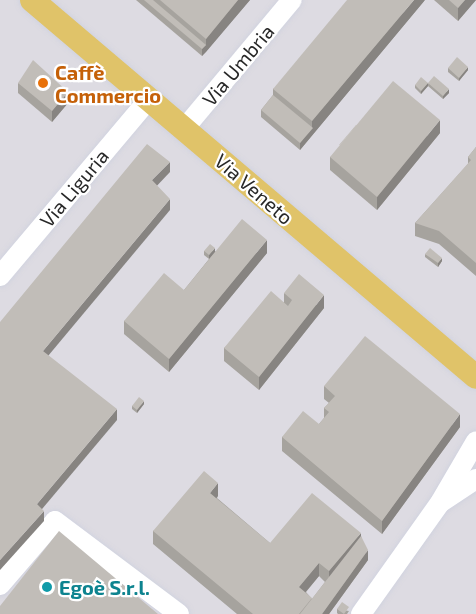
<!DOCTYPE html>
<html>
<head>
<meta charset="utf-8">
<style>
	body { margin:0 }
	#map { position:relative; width:476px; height:614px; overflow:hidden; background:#e9e3db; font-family:"Exo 2",sans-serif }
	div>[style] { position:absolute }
	.industrial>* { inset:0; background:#dddbe2 }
	.roads { filter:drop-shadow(0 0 2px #d1d3df) drop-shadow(0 0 2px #d1d3df) }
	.minor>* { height:20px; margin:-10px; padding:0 10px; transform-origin:10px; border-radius:10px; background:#fff }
	.major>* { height:24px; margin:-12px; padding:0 12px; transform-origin:12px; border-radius:12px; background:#e0c369 }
	.wall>* { inset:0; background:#a6a39e }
	.shaded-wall>* { inset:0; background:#878481 }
	.building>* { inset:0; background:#c1bdb8 }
	.dots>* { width:16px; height:16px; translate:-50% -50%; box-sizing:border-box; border:3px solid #fff; border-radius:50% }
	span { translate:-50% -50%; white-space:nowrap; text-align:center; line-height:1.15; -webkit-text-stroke:4.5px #fff; paint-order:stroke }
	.street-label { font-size:20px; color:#282828 }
	.food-label { font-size:20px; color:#c56008; font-weight:700 }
	.left { translate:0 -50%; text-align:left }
	.culture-label { font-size:20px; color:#0d838f; font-weight:700 }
</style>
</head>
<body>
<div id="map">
	<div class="industrial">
		<i style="clip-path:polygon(0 0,476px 0,476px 614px,0 614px)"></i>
	</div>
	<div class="roads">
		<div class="minor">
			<i style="left:184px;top:129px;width:168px;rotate:-50.1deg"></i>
			<i style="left:0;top:276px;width:230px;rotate:-49.9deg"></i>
			<i style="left:441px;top:501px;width:69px;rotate:-59.7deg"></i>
			<i style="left:0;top:585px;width:84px;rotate:-49.3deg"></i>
			<i style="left:55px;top:521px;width:155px;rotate:36.9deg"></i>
			<i style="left:361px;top:614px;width:136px;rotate:-54.6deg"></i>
			<i style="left:440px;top:503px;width:43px;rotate:-33.7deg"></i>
		</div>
		<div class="major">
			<i style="left:32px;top:0;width:582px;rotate:40.33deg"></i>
		</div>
	</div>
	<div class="wall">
		<i style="clip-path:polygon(136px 0,250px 0,202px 56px)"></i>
		<i style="clip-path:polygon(425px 0,300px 150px,261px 117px,261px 110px,273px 95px,273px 89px)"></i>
		<i style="clip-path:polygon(434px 0,476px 0,458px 21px)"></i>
		<i style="clip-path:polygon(448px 68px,468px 70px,459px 81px,448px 72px)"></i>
		<i style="clip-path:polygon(18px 83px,68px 103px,52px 122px,18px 93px)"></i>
		<i style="clip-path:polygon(428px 83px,449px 93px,443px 99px,428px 86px,421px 94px,415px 88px,415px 85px)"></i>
		<i style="clip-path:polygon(440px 133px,377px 210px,330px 170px,330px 157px)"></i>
		<i style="clip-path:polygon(476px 147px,476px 276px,439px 244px,415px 236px,415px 223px,468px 164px,468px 157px)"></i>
		<i style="clip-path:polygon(204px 251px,267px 253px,169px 372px,124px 334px,124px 321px,184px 290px,209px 259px,204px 255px)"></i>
		<i style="clip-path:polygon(425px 254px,442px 261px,438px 267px,425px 257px)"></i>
		<i style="clip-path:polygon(284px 293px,324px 308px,259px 390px,224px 361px,224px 348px,284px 302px)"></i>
		<i style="clip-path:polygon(324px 386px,460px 427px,382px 534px,282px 451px,282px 437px,319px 424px,324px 418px,324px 408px,329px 403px,324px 399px)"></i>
		<i style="clip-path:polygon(144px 404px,137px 413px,132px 409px,132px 406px)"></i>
		<i style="clip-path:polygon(evenodd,218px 496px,217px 498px,270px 543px,361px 536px,368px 560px,329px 614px,237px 614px,153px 544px,153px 531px,218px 496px,319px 576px,325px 582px,312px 599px,306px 592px,319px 576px)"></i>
		<i style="clip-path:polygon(337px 609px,349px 611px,347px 614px,338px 614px,337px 613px)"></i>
	</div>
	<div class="shaded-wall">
		<i style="clip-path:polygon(238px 0,250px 0,206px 52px,206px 39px)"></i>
		<i style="clip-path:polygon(414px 0,425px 0,300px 150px,300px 143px,312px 128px,312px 121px)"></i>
		<i style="clip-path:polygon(465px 0,476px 0,458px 21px,458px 8px)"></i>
		<i style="clip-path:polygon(206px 45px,206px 52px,202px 56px,202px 49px)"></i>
		<i style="clip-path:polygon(468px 67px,468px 70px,459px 81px,459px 78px)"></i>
		<i style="clip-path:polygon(428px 83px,428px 86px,421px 94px,421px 91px)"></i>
		<i style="clip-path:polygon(449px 89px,449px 93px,443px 99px,443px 96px)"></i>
		<i style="clip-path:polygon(68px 92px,68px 103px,52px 122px,52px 111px)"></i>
		<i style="clip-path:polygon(440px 120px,440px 133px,377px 210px,377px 197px)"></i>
		<i style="clip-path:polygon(170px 162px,170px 172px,152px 191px,152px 180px)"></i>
		<i style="clip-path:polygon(170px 199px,170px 210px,43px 362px,43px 351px)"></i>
		<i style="clip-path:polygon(267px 240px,267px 253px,169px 372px,169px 359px)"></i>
		<i style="clip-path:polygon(215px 248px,215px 252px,209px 259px,209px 255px)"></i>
		<i style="clip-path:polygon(442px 258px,442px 261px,438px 267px,438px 263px)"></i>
		<i style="clip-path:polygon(324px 295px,324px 308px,259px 390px,259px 377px)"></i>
		<i style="clip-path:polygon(144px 401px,144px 404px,137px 413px,137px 410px)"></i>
		<i style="clip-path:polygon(117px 409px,117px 420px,37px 515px,37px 504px)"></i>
		<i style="clip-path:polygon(460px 414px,460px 427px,382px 534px,382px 521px)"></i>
		<i style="clip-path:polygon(218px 483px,218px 496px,210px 506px,210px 493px)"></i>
		<i style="clip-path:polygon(44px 511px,44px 521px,0 570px,0 560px)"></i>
		<i style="clip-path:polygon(361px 533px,361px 546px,329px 585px,329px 571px)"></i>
		<i style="clip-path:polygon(368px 550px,368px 560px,329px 614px,322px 614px)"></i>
		<i style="clip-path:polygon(319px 563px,319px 576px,299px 600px,299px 587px)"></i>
	</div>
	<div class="building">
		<i style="clip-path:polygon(144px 0,153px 0,206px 45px,202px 49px)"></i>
		<i style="clip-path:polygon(160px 0,238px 0,206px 39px)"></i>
		<i style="clip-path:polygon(347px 0,414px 0,312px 121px,273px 89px)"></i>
		<i style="clip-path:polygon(449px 0,465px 0,458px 8px)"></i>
		<i style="clip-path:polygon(457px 57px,468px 67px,459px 78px,448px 68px)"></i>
		<i style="clip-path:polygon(33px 60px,68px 92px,52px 111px,18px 83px)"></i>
		<i style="clip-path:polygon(434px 76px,449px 89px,443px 96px,428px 83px)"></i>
		<i style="clip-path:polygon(421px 77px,428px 83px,421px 91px,415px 85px)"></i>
		<i style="clip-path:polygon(393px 81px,440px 120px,377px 197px,330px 157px)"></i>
		<i style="clip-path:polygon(273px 95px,313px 128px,300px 143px,261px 110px)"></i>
		<i style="clip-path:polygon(356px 125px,357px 125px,340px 145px,339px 145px)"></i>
		<i style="clip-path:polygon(147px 144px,170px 162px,152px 180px,170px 199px,43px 351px,117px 409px,37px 504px,44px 511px,0 560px,0 322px)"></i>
		<i style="clip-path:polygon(476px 147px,476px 263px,439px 231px,415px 223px,471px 160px,468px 157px)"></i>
		<i style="clip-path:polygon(242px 219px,267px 240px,169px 359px,124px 321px,164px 273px,184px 290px)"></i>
		<i style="clip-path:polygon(210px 244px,215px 248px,209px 255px,204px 251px)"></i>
		<i style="clip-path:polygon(430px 248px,442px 258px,438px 263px,425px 254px)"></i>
		<i style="clip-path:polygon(299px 274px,324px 295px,259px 377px,224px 348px,271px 291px,288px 306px,292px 300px,284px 293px)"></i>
		<i style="clip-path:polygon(365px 336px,460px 414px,382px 521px,282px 437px,303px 411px,319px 424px,329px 412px,324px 408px,335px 396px,324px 386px)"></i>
		<i style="clip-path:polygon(139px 397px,144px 401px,137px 410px,132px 406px)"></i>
		<i style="clip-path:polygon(204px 471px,218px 483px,210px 493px,270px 543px,312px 493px,361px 533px,329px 571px,319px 563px,299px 587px,312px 598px,299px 614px,253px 614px,153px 531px)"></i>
		<i style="clip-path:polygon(59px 531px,158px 614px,0 614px,0 606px)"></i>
		<i style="clip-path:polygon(361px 536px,368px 550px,322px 614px,300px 614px)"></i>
		<i style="clip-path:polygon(342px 602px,349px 607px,344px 614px,337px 609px)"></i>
	</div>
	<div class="dots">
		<i style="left:43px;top:83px;background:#e8710a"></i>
		<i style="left:47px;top:587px;background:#0f9aa8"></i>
	</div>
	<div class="street-label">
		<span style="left:238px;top:65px;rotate:-50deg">Via Umbria</span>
		<span style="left:74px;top:188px;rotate:-50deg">Via Liguria</span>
		<span style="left:254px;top:189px;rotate:41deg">Via Veneto</span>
	</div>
	<div class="food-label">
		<span class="left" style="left:55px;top:84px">Caffè<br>Commercio</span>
	</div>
	<div class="culture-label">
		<span class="left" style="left:59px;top:587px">Egoè S.r.l.</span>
	</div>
</div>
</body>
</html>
